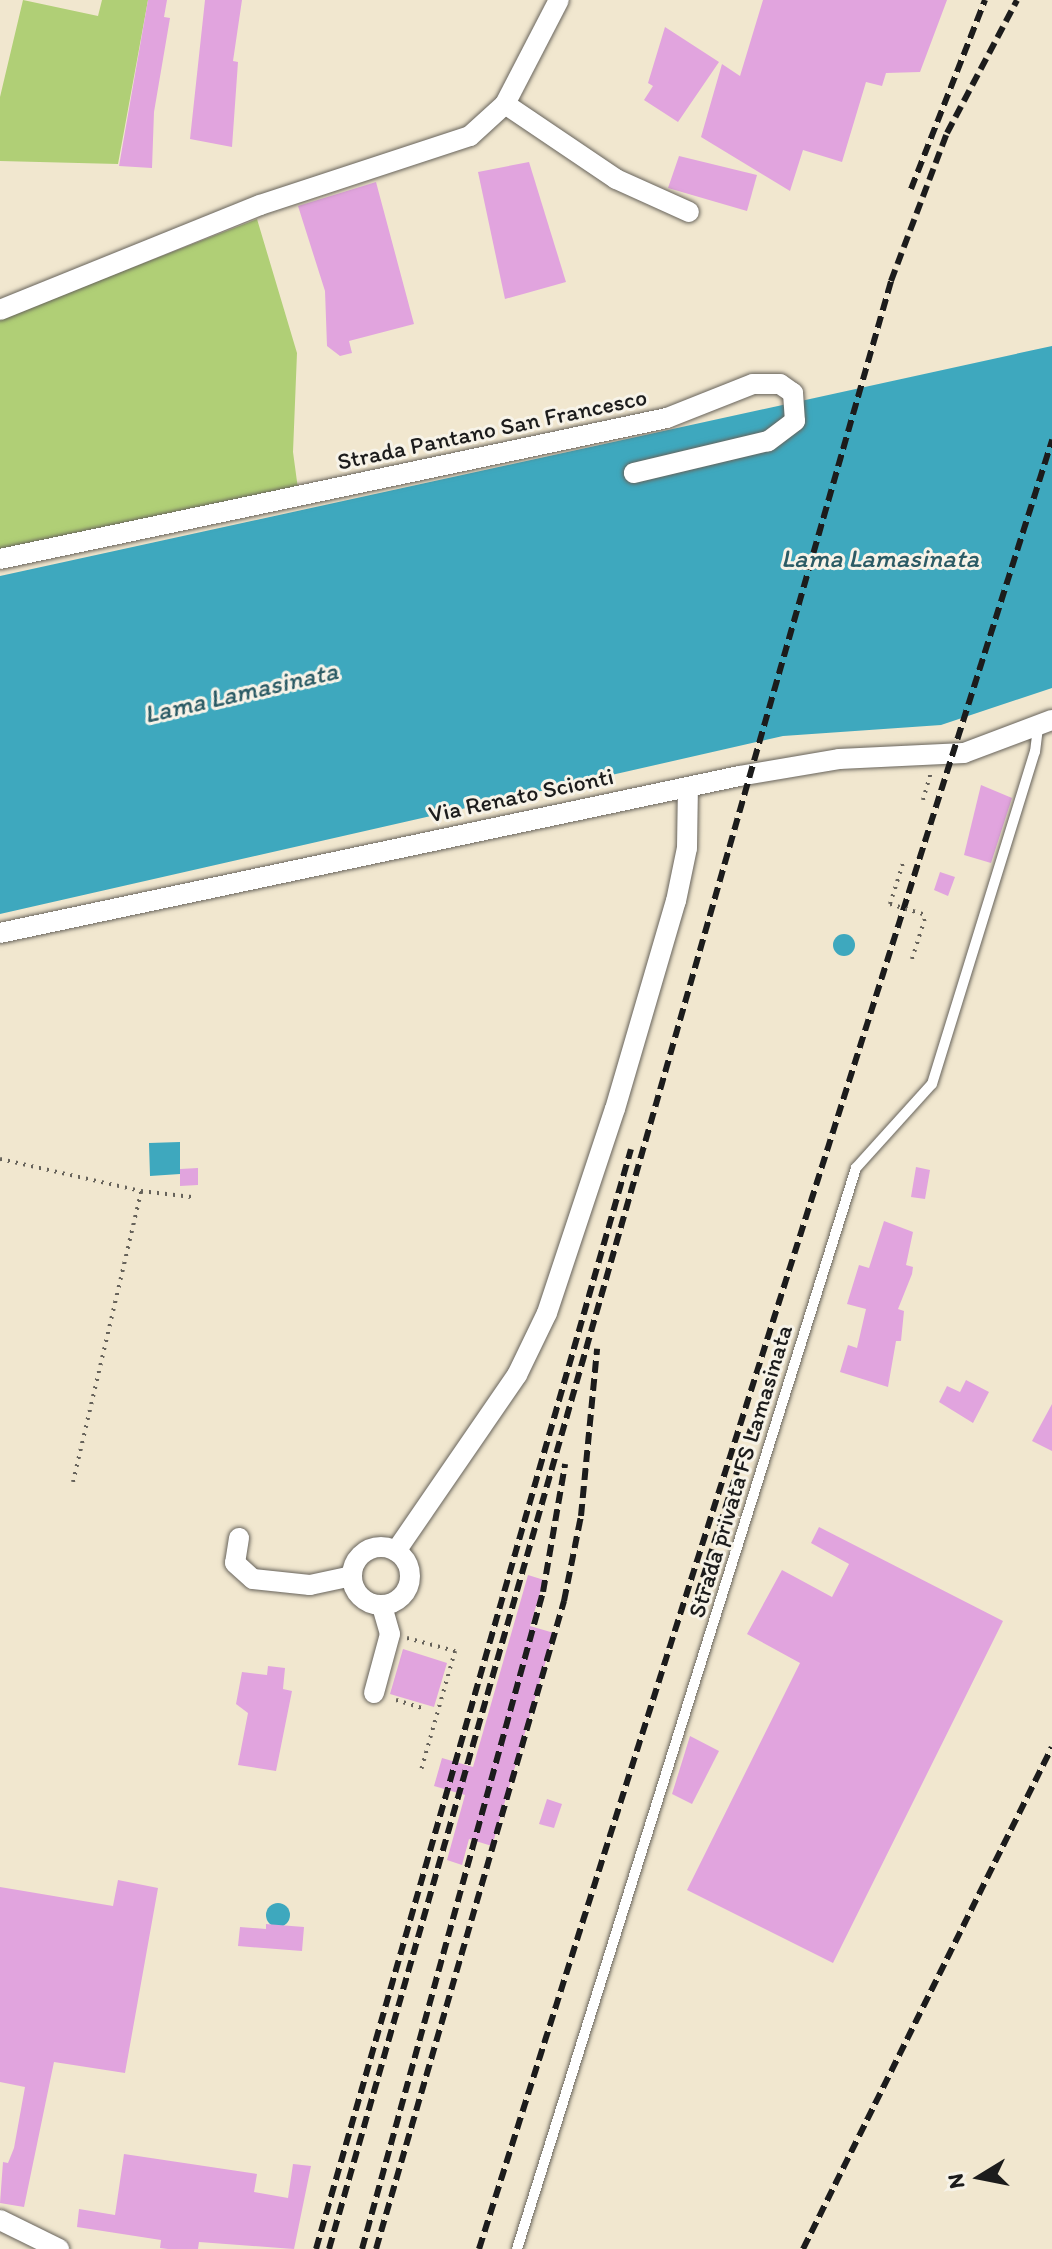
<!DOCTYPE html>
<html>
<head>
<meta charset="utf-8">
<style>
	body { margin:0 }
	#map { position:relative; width:1052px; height:2249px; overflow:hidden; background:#f1e7cf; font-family:Itim,sans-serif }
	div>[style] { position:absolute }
	.green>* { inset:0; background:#b0cf76 }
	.water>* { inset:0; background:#3ea8be }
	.round { border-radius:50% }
	.building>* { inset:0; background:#e1a4de }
	.path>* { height:4px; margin-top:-2px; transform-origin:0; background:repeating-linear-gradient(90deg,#67635b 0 2px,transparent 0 8px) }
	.roads { filter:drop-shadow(0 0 2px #67635b) drop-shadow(0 0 2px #67635b) }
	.service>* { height:10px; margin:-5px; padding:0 5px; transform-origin:5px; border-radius:5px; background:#fff }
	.minor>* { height:20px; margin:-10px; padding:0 10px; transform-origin:10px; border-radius:10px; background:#fff }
	.minor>.ring { margin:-10px; padding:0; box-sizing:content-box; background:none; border:20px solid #fff; border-radius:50% }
	.rail>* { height:6px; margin-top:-3px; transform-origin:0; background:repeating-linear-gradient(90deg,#1c1c1c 0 12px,transparent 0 18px) }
	.path-bridge>* { height:4px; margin-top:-2px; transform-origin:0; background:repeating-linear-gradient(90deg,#67635b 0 2px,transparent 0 8px) }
	span { translate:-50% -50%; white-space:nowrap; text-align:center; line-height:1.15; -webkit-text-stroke:6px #f7f3e8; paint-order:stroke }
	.street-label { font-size:24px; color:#1c1c1c }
	.water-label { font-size:26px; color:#2b5b65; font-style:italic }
	.north { position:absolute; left:940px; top:2137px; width:80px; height:80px; -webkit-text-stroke:6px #f7f3e8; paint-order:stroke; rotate:260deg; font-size:22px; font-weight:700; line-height:32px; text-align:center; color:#1c1c1c }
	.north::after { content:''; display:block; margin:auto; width:28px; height:36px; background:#1c1c1c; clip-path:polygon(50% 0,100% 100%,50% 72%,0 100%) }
</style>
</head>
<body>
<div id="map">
	<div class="green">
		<i style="clip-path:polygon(23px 0,98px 16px,102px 0,148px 0,118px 164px,0 161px,0 97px)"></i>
		<i style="clip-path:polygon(257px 219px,297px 353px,293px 452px,298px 489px,0 553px,0 319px)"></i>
	</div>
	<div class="water">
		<i style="clip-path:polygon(1052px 346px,1052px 688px,941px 725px,783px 736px,0 914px,0 576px)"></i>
		<i class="round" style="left:833px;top:934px;width:22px;height:22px"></i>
		<i style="clip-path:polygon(180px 1142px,180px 1174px,150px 1176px,149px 1143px)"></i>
		<i class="round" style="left:266px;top:1903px;width:24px;height:24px"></i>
	</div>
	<div class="building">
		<i style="clip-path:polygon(148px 0,167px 0,164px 17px,170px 18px,154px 112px,152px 168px,119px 166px)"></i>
		<i style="clip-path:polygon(205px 0,242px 0,233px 61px,238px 62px,232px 147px,190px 139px)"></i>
		<i style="clip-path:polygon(763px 0,947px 0,920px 72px,886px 73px,882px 86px,866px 82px,842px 162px,803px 150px,790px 191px,701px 137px,722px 64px,740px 76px)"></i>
		<i style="clip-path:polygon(665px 27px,719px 62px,678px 122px,644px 100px,653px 86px,648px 83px)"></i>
		<i style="clip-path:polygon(679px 156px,757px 175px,747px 211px,668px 188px)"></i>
		<i style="clip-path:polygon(529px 162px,566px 282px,505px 299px,478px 172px)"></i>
		<i style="clip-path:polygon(376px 182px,414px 324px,349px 341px,352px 353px,340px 356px,327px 346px,325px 291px,298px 206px)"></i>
		<i style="clip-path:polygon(981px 785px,1012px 798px,991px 863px,964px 855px)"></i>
		<i style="clip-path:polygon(940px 872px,955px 877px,948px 896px,934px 890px)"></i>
		<i style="clip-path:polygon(916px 1167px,930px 1170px,925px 1199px,911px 1197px)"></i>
		<i style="clip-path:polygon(198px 1168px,198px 1185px,180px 1186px,180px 1169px)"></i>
		<i style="clip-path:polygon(884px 1221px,913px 1232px,906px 1265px,913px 1267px,912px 1274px,898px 1309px,904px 1311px,901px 1341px,896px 1341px,888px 1387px,840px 1372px,848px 1345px,857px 1348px,866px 1309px,847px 1304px,859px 1265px,869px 1268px)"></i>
		<i style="clip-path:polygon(966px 1380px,989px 1392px,973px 1423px,939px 1402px,947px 1386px,960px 1392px)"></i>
		<i style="clip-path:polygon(1052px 1404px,1052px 1451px,1032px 1441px)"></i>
		<i style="clip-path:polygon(819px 1527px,1003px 1621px,833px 1963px,687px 1890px,800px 1663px,747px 1634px,782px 1570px,832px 1597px,849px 1564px,811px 1543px)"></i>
		<i style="clip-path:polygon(528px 1575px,544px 1580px,530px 1626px,554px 1633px,492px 1846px,469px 1839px,462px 1865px,447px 1860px,465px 1795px,434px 1786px,442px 1758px,473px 1767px)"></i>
		<i style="clip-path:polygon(403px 1649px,447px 1663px,434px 1707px,390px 1694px)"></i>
		<i style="clip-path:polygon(268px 1666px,285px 1668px,283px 1689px,292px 1691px,276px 1771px,238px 1765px,248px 1713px,236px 1704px,242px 1672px,267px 1675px)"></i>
		<i style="clip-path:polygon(690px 1736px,719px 1751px,692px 1804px,672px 1794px)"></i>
		<i style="clip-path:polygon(547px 1799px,562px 1804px,554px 1828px,539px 1824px)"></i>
		<i style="clip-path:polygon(118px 1880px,158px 1888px,125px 2073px,54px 2062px,24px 2207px,0 2203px,3px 2162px,8px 2163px,14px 2148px,25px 2087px,0 2082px,0 1887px,113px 1906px)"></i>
		<i style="clip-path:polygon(266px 1924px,304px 1927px,302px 1951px,238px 1946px,240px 1927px,266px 1929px)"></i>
		<i style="clip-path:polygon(124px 2154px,257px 2174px,254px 2192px,288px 2198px,293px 2164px,311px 2166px,294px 2249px,199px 2242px,198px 2249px,168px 2249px,160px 2248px,161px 2240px,77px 2227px,79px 2209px,115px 2215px)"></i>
	</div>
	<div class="path">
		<i style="left:923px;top:800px;width:29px;rotate:-74deg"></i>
		<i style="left:890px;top:904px;width:46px;rotate:-72.3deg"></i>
		<i style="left:912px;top:959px;width:46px;rotate:-72.3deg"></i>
		<i style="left:0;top:1159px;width:145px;rotate:12.8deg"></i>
		<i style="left:141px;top:1191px;width:51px;rotate:6.7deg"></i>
		<i style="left:73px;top:1482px;width:299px;rotate:-76.8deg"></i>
		<i style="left:407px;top:1638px;width:50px;rotate:15.2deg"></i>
		<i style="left:455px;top:1651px;width:124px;rotate:105.9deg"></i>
		<i style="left:396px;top:1700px;width:31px;rotate:17deg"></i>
	</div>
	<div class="roads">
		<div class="service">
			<i style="left:517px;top:2249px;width:1133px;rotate:-72.59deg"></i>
			<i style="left:856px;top:1168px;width:113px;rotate:-47.9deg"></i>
			<i style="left:932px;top:1084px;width:348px;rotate:-72.8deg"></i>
			<i style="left:1035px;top:752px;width:25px;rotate:-83deg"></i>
		</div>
		<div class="minor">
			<i style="left:505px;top:104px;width:134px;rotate:34deg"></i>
			<i style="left:616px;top:179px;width:80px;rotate:24.3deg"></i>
			<i style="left:0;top:310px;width:280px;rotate:-22deg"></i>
			<i style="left:260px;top:205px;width:221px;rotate:-18.2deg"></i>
			<i style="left:470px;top:136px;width:47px;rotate:-42.4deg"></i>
			<i style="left:505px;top:104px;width:117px;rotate:-62.6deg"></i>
			<i style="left:0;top:559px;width:682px;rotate:-11.94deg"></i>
			<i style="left:667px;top:418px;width:92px;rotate:-21.6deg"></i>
			<i style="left:753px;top:384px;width:27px"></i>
			<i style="left:780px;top:384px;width:16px;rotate:35deg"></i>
			<i style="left:793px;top:393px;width:28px;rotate:86deg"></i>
			<i style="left:795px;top:421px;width:34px;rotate:143deg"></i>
			<i style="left:768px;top:441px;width:138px;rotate:166.6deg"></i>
			<i style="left:0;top:933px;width:755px;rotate:-11.99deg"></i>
			<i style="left:739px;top:776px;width:101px;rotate:-9.6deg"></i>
			<i style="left:839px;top:759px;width:125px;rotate:-2.7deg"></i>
			<i style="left:964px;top:753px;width:94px;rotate:-20.6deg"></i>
			<i style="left:239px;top:1538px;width:25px;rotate:99deg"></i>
			<i style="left:235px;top:1563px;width:24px;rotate:42deg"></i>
			<i style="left:253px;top:1579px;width:57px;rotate:6deg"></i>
			<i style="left:310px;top:1585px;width:43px;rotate:-12.1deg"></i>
			<i class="ring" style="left:352px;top:1547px;width:38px;height:38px"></i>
			<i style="left:396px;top:1551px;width:214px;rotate:-55.5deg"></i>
			<i style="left:517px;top:1375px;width:69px;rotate:-64.2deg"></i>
			<i style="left:547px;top:1313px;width:215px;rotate:-71.6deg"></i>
			<i style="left:615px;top:1109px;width:217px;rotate:-73.7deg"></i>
			<i style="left:676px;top:901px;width:54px;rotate:-78.3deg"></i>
			<i style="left:687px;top:848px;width:61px;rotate:-89.1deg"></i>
			<i style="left:374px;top:1693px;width:61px;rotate:-74.8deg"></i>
			<i style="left:390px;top:1634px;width:29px;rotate:-106deg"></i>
			<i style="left:0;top:2220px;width:66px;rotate:26.2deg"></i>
		</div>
	</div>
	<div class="rail">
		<i style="left:911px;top:189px;width:203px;rotate:-68.6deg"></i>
		<i style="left:692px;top:1612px;width:200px;rotate:-72.2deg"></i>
		<i style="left:316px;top:2249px;width:1144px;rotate:-74.02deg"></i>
		<i style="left:329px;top:2249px;width:2047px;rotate:-74.06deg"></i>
		<i style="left:891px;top:281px;width:158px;rotate:-69.3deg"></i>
		<i style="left:947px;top:133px;width:150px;rotate:-62.2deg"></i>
		<i style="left:362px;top:2249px;width:681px;rotate:-74.6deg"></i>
		<i style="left:543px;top:1592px;width:130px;rotate:-80.2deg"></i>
		<i style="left:376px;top:2249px;width:675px;rotate:-73.82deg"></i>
		<i style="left:564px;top:1601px;width:87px;rotate:-78.7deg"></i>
		<i style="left:581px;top:1516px;width:168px;rotate:-84.5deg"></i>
		<i style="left:479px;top:2249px;width:1898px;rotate:-72.42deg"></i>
		<i style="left:803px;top:2249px;width:560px;rotate:-63.62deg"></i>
	</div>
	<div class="path-bridge">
		<i style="left:890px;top:904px;width:38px;rotate:17deg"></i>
	</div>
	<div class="street-label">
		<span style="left:492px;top:429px;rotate:-12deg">Strada Pantano San Francesco</span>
		<span style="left:521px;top:795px;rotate:-12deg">Via Renato Scionti</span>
		<span style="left:740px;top:1471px;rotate:-73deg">Strada privata FS Lamasinata</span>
	</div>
	<div class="water-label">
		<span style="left:880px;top:559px">Lama Lamasinata</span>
		<span style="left:241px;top:693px;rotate:-13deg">Lama Lamasinata</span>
	</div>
	<div class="north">N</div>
</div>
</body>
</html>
